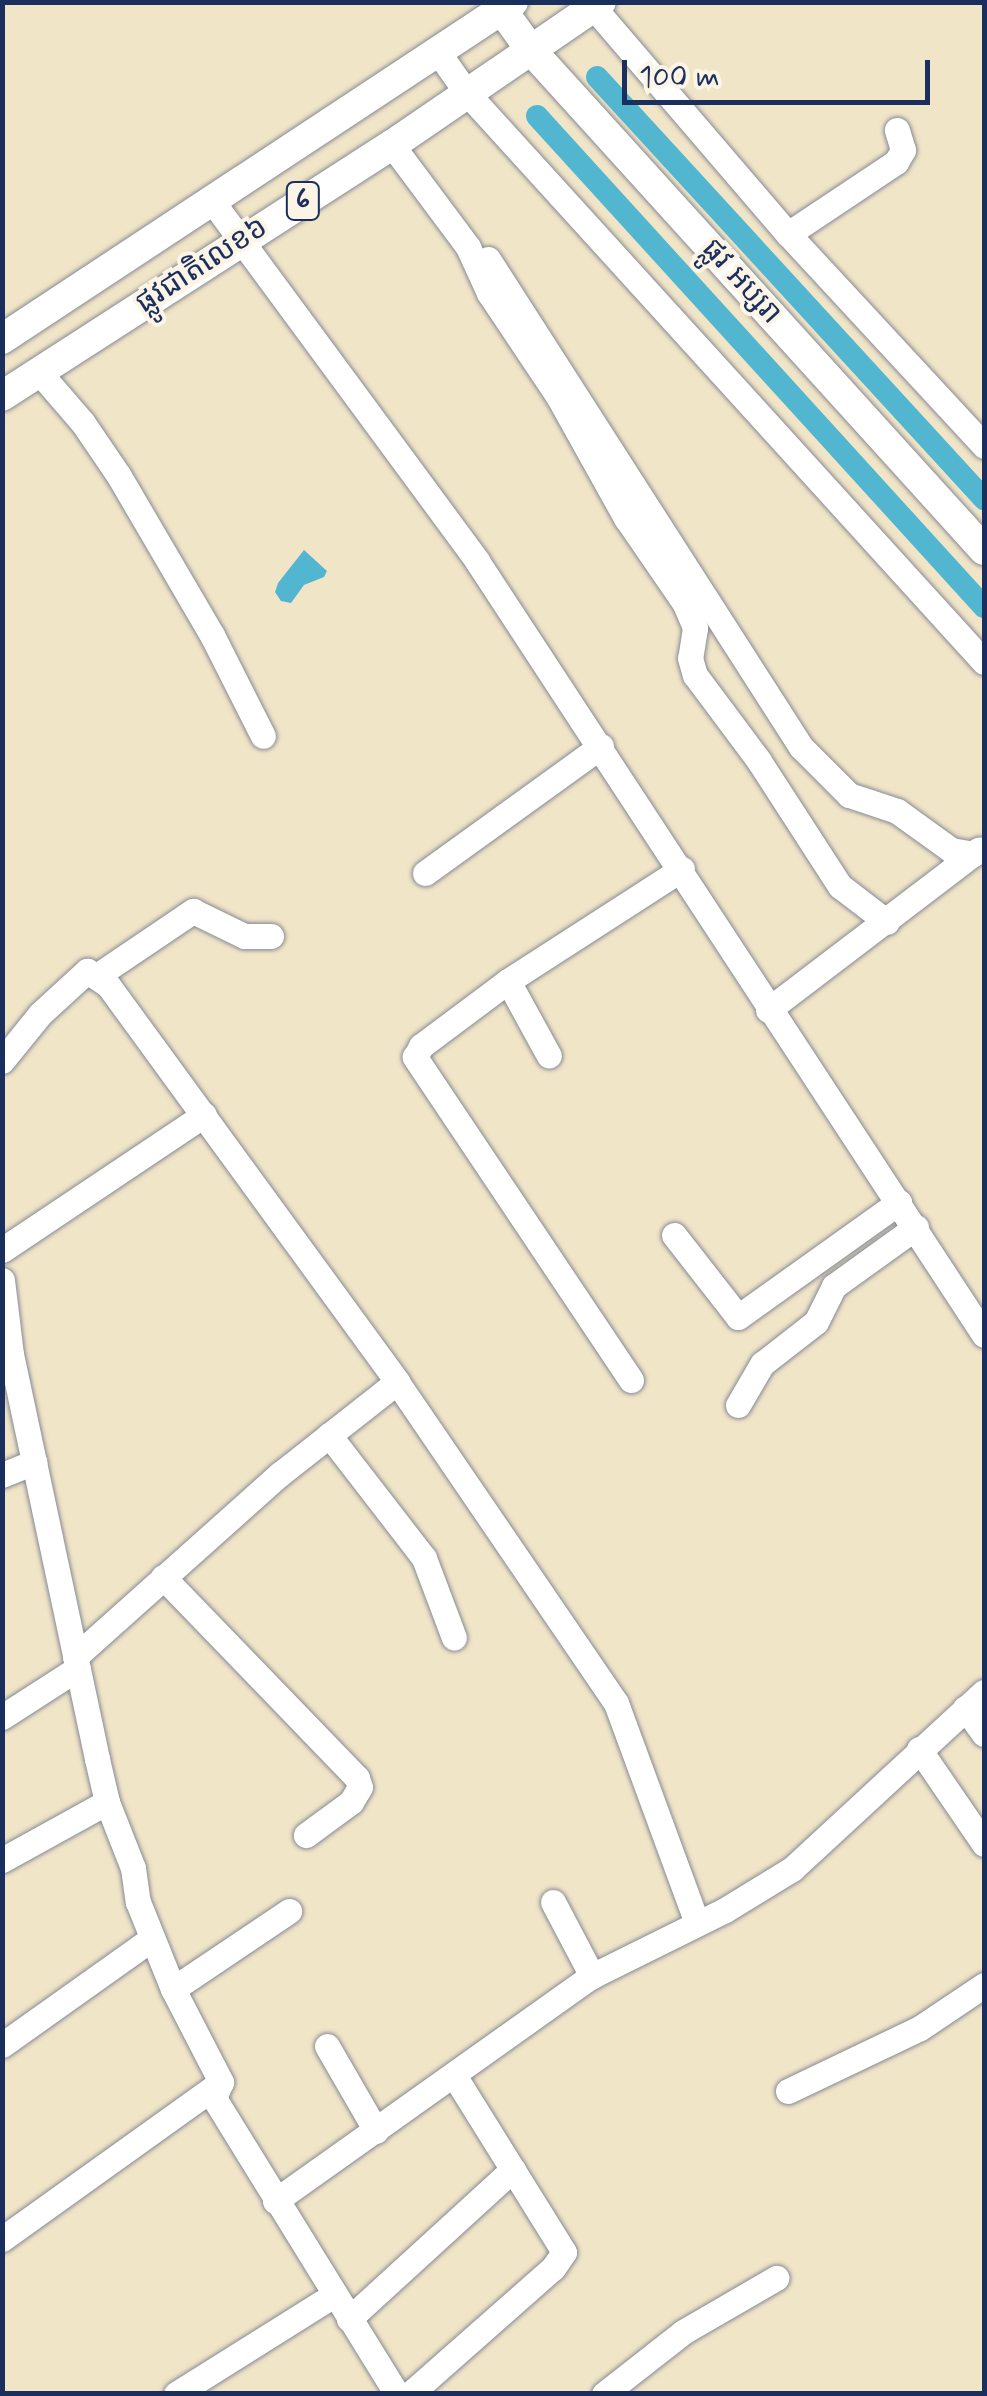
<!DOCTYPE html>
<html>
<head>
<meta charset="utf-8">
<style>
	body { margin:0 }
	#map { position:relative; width:987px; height:2396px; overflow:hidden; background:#f1e5c8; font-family:Mynerve,"Noto Sans Khmer",sans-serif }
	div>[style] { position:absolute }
	.water>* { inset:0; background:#52b6d0 }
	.canal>* { height:22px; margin:-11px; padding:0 11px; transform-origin:11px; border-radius:11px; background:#52b6d0 }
	.roads { filter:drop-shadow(0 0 2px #868a93) drop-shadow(0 0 2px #868a93) }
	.minor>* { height:25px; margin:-12.5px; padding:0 12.5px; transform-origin:12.5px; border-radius:12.5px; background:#fff }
	.major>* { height:30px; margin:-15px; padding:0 15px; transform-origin:15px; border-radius:15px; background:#fff }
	span { translate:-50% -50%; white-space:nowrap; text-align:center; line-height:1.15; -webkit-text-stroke:8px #fcf5e5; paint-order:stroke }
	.shield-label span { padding:2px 8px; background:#fcf5e5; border:2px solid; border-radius:8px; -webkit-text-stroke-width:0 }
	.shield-label { font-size:28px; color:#1b2f5e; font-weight:700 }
	.street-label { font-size:30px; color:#1b2f5e }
	.frame { position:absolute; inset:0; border:5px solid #1b2f5e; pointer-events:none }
	.scale { position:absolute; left:622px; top:60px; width:308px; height:45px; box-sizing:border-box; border:5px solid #1b2f5e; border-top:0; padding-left:12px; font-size:30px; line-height:35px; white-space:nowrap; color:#1b2f5e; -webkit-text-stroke:8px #fcf5e5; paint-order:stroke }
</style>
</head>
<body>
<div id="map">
	<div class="water">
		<i style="clip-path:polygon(304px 550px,327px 571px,324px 577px,304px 585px,291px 603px,281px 601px,275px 592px,278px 583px)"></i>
	</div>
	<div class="canal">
		<i style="left:597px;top:77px;width:573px;rotate:47.48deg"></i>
		<i style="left:537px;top:116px;width:664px;rotate:47.69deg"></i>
	</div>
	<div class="roads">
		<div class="minor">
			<i style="left:589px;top:2px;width:306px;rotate:49.4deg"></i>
			<i style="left:788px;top:234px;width:289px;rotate:47.2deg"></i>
			<i style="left:438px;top:52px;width:49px;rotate:55deg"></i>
			<i style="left:466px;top:92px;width:770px;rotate:47.74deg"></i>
			<i style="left:392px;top:145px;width:127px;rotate:53.3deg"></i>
			<i style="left:468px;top:247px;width:51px;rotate:65.5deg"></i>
			<i style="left:489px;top:293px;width:124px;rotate:56.2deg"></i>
			<i style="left:558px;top:396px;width:140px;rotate:60.9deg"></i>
			<i style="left:626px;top:518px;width:104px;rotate:55.5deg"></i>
			<i style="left:685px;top:604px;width:26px;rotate:67deg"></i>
			<i style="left:695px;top:628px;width:30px;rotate:99deg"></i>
			<i style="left:690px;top:658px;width:18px;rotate:74deg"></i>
			<i style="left:695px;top:675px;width:107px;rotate:53.3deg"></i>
			<i style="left:759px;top:761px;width:149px;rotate:57.1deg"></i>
			<i style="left:840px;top:886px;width:59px;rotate:37.5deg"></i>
			<i style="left:212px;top:201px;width:447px;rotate:53.6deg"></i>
			<i style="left:477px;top:561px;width:925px;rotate:56.77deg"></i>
			<i style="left:788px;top:234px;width:130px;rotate:-33.7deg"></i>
			<i style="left:896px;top:162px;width:14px;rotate:-60deg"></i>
			<i style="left:903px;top:150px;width:21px;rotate:-107deg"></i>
			<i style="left:488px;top:259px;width:580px;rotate:57.32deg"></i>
			<i style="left:801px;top:747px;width:68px;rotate:45deg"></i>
			<i style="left:849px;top:795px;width:51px;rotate:18.4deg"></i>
			<i style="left:897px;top:811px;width:67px;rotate:35.8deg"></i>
			<i style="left:951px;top:850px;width:23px;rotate:10deg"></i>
			<i style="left:39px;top:372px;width:67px;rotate:49.2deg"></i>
			<i style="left:83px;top:423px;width:64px;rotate:55.8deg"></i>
			<i style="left:119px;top:476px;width:184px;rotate:59.7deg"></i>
			<i style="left:212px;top:635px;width:113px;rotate:63.2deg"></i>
			<i style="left:425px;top:873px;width:217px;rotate:-35.8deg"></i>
			<i style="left:98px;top:975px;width:115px;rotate:-34deg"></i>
			<i style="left:193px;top:911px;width:57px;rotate:26.1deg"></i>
			<i style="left:244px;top:936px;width:27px"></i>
			<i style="left:508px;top:981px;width:85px;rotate:61.3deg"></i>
			<i style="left:768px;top:1010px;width:265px;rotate:-37.3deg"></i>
			<i style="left:2px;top:1061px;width:60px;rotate:-51deg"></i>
			<i style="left:40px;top:1014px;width:64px;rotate:-42.5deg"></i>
			<i style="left:87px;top:971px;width:25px;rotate:34deg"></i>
			<i style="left:108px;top:985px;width:491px;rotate:53.9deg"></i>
			<i style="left:397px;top:1382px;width:389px;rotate:55.7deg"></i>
			<i style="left:616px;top:1703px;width:231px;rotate:69.8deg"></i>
			<i style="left:674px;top:1235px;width:104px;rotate:52deg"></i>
			<i style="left:738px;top:1317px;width:198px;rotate:-35.5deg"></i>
			<i style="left:2px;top:1250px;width:243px;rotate:-33.8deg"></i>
			<i style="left:2px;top:1280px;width:75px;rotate:83.1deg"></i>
			<i style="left:11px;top:1354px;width:414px;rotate:78deg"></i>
			<i style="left:97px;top:1759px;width:44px;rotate:76.9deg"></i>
			<i style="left:107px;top:1802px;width:71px;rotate:68.5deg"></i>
			<i style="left:133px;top:1868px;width:34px;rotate:82deg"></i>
			<i style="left:138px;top:1902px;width:94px;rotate:68.1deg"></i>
			<i style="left:173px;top:1989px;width:105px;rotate:62.7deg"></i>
			<i style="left:221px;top:2082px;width:17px;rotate:114deg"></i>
			<i style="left:214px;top:2098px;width:348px;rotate:58.3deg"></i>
			<i style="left:631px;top:1380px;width:389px;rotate:-123.8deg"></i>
			<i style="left:415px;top:1057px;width:13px;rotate:-61deg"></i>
			<i style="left:421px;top:1046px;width:109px;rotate:-36.8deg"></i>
			<i style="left:508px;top:981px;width:207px;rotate:-32.8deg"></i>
			<i style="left:738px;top:1405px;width:48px;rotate:-59.7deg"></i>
			<i style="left:762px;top:1364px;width:68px;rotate:-37.9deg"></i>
			<i style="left:816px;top:1322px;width:40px;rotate:-63.4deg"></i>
			<i style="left:834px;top:1286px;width:101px;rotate:-35.7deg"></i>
			<i style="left:329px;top:1435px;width:155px;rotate:52.3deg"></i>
			<i style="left:424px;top:1558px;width:85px;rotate:69.4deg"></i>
			<i style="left:2px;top:1475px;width:35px;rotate:-22deg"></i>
			<i style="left:163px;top:1577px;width:279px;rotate:46deg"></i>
			<i style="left:357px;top:1778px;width:9px;rotate:72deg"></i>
			<i style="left:360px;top:1787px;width:17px;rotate:121deg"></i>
			<i style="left:351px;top:1802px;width:56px;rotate:143.7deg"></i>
			<i style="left:75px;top:1657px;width:275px;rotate:-41.8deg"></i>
			<i style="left:280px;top:1474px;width:149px;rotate:-38.2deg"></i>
			<i style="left:965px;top:1708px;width:32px;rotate:54deg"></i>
			<i style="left:2px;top:1717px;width:90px;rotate:-32.8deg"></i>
			<i style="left:919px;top:1749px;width:115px;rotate:55.6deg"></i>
			<i style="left:2px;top:1860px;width:120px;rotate:-28.9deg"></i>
			<i style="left:553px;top:1902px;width:84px;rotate:62.2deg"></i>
			<i style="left:173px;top:1989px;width:140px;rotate:-33.9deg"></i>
			<i style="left:2px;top:2045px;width:183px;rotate:-35.4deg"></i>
			<i style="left:327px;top:2046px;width:98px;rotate:60deg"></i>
			<i style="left:788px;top:2091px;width:146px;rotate:-25.5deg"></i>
			<i style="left:920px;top:2028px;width:77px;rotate:-33.9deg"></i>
			<i style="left:275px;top:2201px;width:389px;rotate:-35.4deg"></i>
			<i style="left:592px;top:1976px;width:148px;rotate:-26.4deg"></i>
			<i style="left:725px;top:1910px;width:79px;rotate:-31.5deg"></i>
			<i style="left:792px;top:1869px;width:261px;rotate:-42.7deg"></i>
			<i style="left:2px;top:2239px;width:269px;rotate:-35.6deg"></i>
			<i style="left:349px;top:2319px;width:222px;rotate:-42.4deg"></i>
			<i style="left:176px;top:2394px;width:186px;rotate:-32.1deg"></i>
			<i style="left:410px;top:2394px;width:191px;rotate:-41.4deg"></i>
			<i style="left:553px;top:2268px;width:19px;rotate:-55deg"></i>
			<i style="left:564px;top:2252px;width:206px;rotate:-121.9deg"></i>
			<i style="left:604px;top:2394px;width:100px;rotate:-38.1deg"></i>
			<i style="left:683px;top:2332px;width:108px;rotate:-30.1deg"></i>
		</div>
		<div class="major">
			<i style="left:502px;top:10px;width:48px;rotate:54.3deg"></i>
			<i style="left:530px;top:49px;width:676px;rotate:47.82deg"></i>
			<i style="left:2px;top:339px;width:612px;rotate:-33.4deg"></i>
			<i style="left:2px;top:396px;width:464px;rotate:-32.8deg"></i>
			<i style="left:392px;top:145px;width:253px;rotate:-34.4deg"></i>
		</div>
	</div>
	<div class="shield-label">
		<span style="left:303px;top:201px">6</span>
	</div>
	<div class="street-label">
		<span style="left:202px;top:266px;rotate:-33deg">ផ្លូវជាតិលេខ៦</span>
		<span style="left:741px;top:282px;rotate:48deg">ផ្លូវ អប្សរា</span>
	</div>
	<div class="frame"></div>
	<div class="scale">100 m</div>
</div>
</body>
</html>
